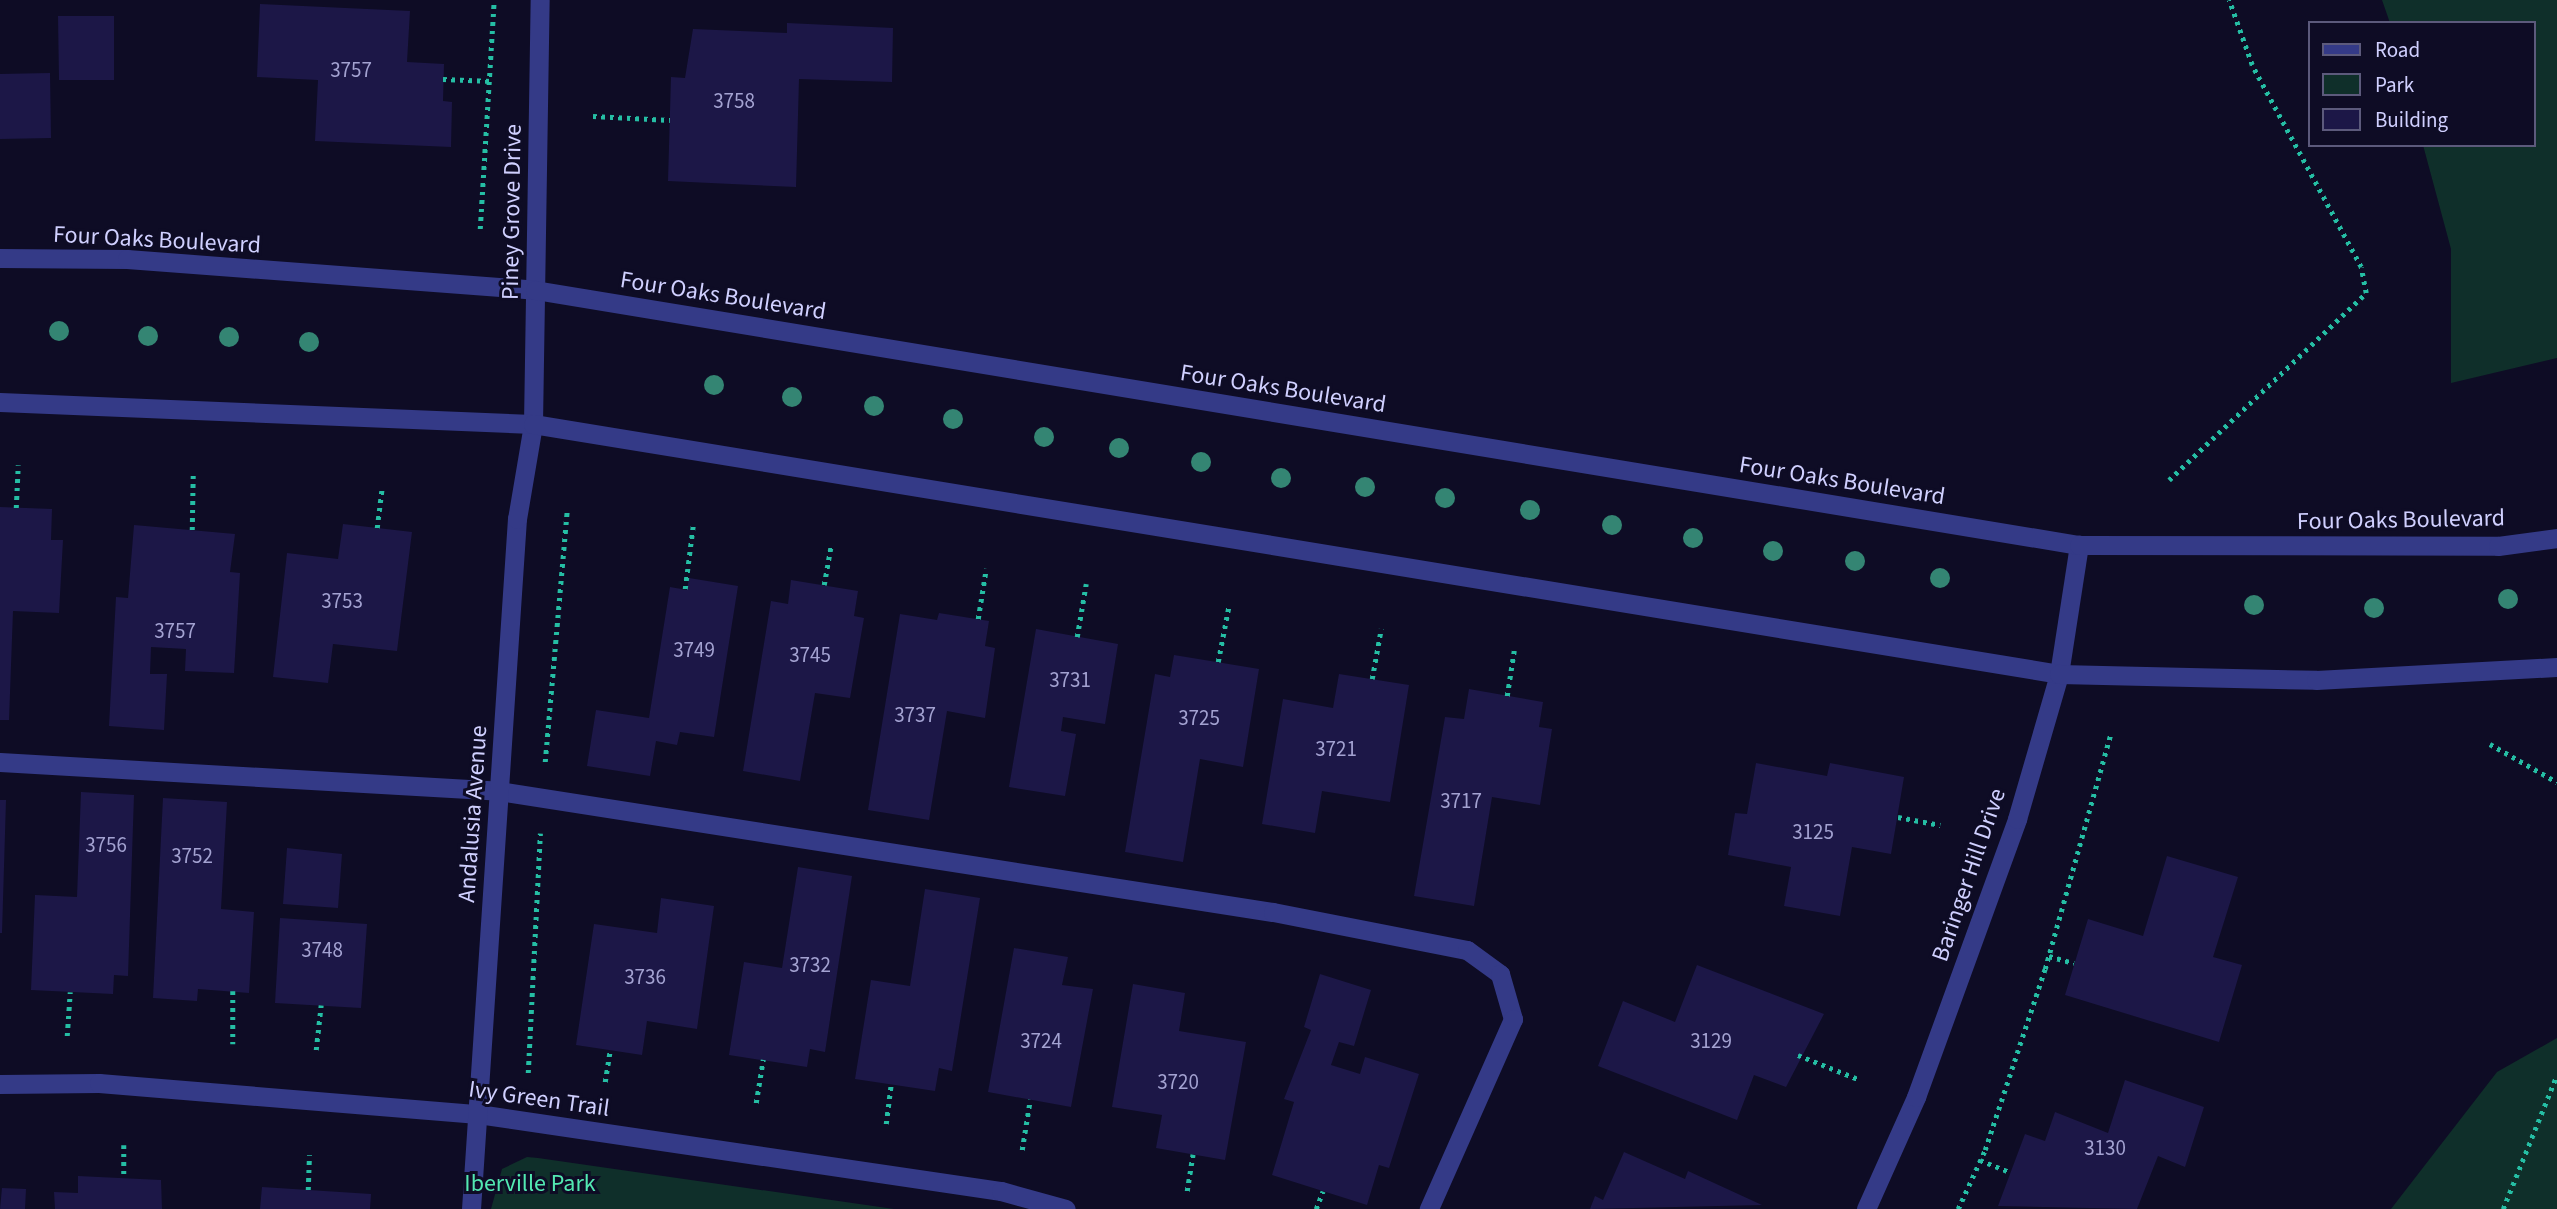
<!DOCTYPE html>
<html>
<head>
<meta charset="utf-8">
<style>
	body { margin:0 }
	#map { position:relative; width:2557px; height:1209px; overflow:hidden; background:#0e0c25; font-family:"Source Sans 3",sans-serif }
	div>[style] { position:absolute }
	.green>* { inset:0; background:#0f2f2a }
	.building>* { inset:0; background:#1c1747 }
	.path>* { height:4.5px; margin-top:-2.25px; transform-origin:0; background:repeating-linear-gradient(90deg,#25bea4 0 3.5px,transparent 0 8.5px) }
	.service>* { height:19px; margin:-9.5px; padding:0 9.5px; transform-origin:9.5px; border-radius:9.5px; background:#343a87 }
	.minor>* { height:19px; margin:-9.5px; padding:0 9.5px; transform-origin:9.5px; border-radius:9.5px; background:#343a87 }
	.tertiary>* { height:19px; margin:-9.5px; padding:0 9.5px; transform-origin:9.5px; border-radius:9.5px; background:#343a87 }
	.trees>* { width:20px; height:20px; margin:-10px; border-radius:50%; background:#348573 }
	span { translate:-50% -50%; white-space:nowrap; text-align:center; line-height:1.15; -webkit-text-stroke:6px #0e0c25; paint-order:stroke }
	.number-label { font-size:21px; color:#a3a2d1 }
	.number-label span { -webkit-text-stroke-width:0 }
	.street-label { font-size:24px; color:#d0d0ff }
	.park-label { font-size:24px; color:#53e8b2 }
	.legend { position:absolute; left:2308px; top:21px; width:228px; height:126px; box-sizing:border-box; background:#0e0c25; border:2px solid #5c5a7c; margin:0; padding:9px 12px; list-style:none; font-size:21px; color:#d0d0ff }
	.legend li { display:flex; align-items:center; gap:14px; height:35px }
	.legend b { width:35px; border:2px solid #5c5a7c }
</style>
</head>
<body>
<div id="map">
	<div class="green">
		<i style="clip-path:polygon(2382px 0,2557px 0,2557px 358px,2451px 383px,2451px 249px,2423px 145px,2534px 145px,2534px 23px,2390px 23px)"></i>
		<i style="clip-path:polygon(2557px 1038px,2557px 1209px,2391px 1209px,2497px 1072px)"></i>
		<i style="clip-path:polygon(527px 1157px,538px 1158px,894px 1209px,491px 1209px,502px 1169px)"></i>
	</div>
	<div class="building">
		<i style="clip-path:polygon(260px 4px,410px 11px,407px 62px,444px 64px,443px 101px,452px 102px,451px 147px,315px 141px,318px 80px,257px 77px)"></i>
		<i style="clip-path:polygon(58px 16px,114px 16px,114px 80px,59px 80px)"></i>
		<i style="clip-path:polygon(787px 23px,893px 28px,892px 82px,799px 79px,796px 187px,668px 181px,671px 77px,685px 78px,693px 29px,787px 33px)"></i>
		<i style="clip-path:polygon(50px 73px,51px 138px,0 139px,0 74px)"></i>
		<i style="clip-path:polygon(0 507px,52px 509px,51px 540px,63px 540px,59px 613px,13px 611px,9px 720px,0 720px)"></i>
		<i style="clip-path:polygon(343px 524px,412px 532px,397px 651px,333px 644px,328px 683px,273px 677px,287px 553px,338px 559px)"></i>
		<i style="clip-path:polygon(134px 525px,235px 534px,230px 572px,240px 573px,234px 673px,185px 671px,186px 649px,151px 647px,150px 674px,167px 674px,164px 730px,109px 726px,116px 597px,128px 598px)"></i>
		<i style="clip-path:polygon(689px 578px,738px 586px,714px 737px,680px 732px,677px 745px,656px 741px,650px 776px,587px 766px,596px 710px,649px 718px,670px 587px,687px 590px)"></i>
		<i style="clip-path:polygon(791px 580px,858px 591px,854px 616px,864px 618px,850px 698px,815px 693px,800px 781px,743px 771px,771px 601px,788px 604px)"></i>
		<i style="clip-path:polygon(939px 613px,989px 621px,985px 646px,995px 648px,985px 718px,947px 711px,929px 820px,868px 810px,900px 614px,937px 620px)"></i>
		<i style="clip-path:polygon(1036px 629px,1118px 644px,1105px 724px,1063px 717px,1061px 731px,1076px 734px,1065px 796px,1009px 787px)"></i>
		<i style="clip-path:polygon(1174px 655px,1259px 669px,1243px 767px,1200px 759px,1183px 862px,1125px 852px,1155px 674px,1170px 677px)"></i>
		<i style="clip-path:polygon(1339px 674px,1409px 685px,1390px 802px,1322px 791px,1315px 833px,1262px 824px,1283px 699px,1333px 708px)"></i>
		<i style="clip-path:polygon(1469px 689px,1543px 702px,1539px 727px,1552px 729px,1540px 805px,1492px 797px,1474px 906px,1414px 896px,1445px 717px,1464px 719px)"></i>
		<i style="clip-path:polygon(1756px 763px,1827px 776px,1830px 763px,1904px 777px,1891px 854px,1852px 847px,1840px 916px,1784px 906px,1791px 867px,1728px 855px,1735px 813px,1747px 814px)"></i>
		<i style="clip-path:polygon(81px 792px,134px 795px,128px 976px,114px 975px,113px 994px,31px 990px,35px 895px,77px 897px)"></i>
		<i style="clip-path:polygon(163px 798px,227px 802px,221px 909px,254px 912px,249px 993px,198px 989px,197px 1001px,153px 998px)"></i>
		<i style="clip-path:polygon(0 800px,6px 800px,2px 933px,0 933px)"></i>
		<i style="clip-path:polygon(287px 848px,342px 854px,338px 908px,283px 904px)"></i>
		<i style="clip-path:polygon(2167px 856px,2238px 877px,2213px 957px,2242px 965px,2219px 1042px,2065px 995px,2088px 919px,2143px 936px)"></i>
		<i style="clip-path:polygon(798px 867px,852px 876px,825px 1052px,810px 1049px,807px 1067px,729px 1055px,744px 962px,782px 968px)"></i>
		<i style="clip-path:polygon(925px 889px,980px 898px,952px 1071px,939px 1068px,935px 1091px,855px 1079px,871px 980px,910px 986px)"></i>
		<i style="clip-path:polygon(661px 898px,714px 906px,697px 1029px,647px 1021px,642px 1055px,576px 1045px,594px 924px,657px 933px)"></i>
		<i style="clip-path:polygon(280px 918px,367px 924px,361px 1008px,275px 1003px)"></i>
		<i style="clip-path:polygon(1014px 948px,1068px 957px,1062px 985px,1093px 989px,1071px 1107px,988px 1092px)"></i>
		<i style="clip-path:polygon(1697px 965px,1824px 1014px,1786px 1087px,1754px 1075px,1737px 1120px,1598px 1066px,1623px 1001px,1675px 1022px)"></i>
		<i style="clip-path:polygon(1320px 974px,1371px 990px,1354px 1046px,1339px 1042px,1331px 1065px,1360px 1074px,1365px 1057px,1419px 1074px,1389px 1168px,1379px 1165px,1367px 1205px,1272px 1175px,1294px 1102px,1284px 1099px,1311px 1030px,1304px 1027px)"></i>
		<i style="clip-path:polygon(1133px 984px,1185px 993px,1179px 1031px,1246px 1042px,1225px 1160px,1156px 1148px,1162px 1115px,1112px 1107px)"></i>
		<i style="clip-path:polygon(2125px 1080px,2204px 1107px,2185px 1167px,2158px 1156px,2137px 1209px,1998px 1206px,2025px 1134px,2045px 1141px,2055px 1112px,2108px 1133px)"></i>
		<i style="clip-path:polygon(1624px 1152px,1685px 1179px,1688px 1171px,1762px 1205px,1590px 1209px,1595px 1196px,1603px 1200px)"></i>
		<i style="clip-path:polygon(78px 1176px,161px 1180px,162px 1209px,55px 1209px,54px 1192px,78px 1193px)"></i>
		<i style="clip-path:polygon(262px 1187px,371px 1194px,370px 1209px,260px 1209px)"></i>
		<i style="clip-path:polygon(2px 1188px,26px 1189px,25px 1209px,0 1209px)"></i>
	</div>
	<div class="path">
		<i style="left:443px;top:79px;width:49px;rotate:2.3deg"></i>
		<i style="left:593px;top:116px;width:77px;rotate:3deg"></i>
		<i style="left:480px;top:229px;width:229px;rotate:-86.5deg"></i>
		<i style="left:2169px;top:480px;width:272px;rotate:-43.5deg"></i>
		<i style="left:2366px;top:293px;width:26px;rotate:-101deg"></i>
		<i style="left:2361px;top:267px;width:230px;rotate:-118.4deg"></i>
		<i style="left:2252px;top:65px;width:69px;rotate:-109.5deg"></i>
		<i style="left:16px;top:508px;width:43px;rotate:-87.3deg"></i>
		<i style="left:377px;top:528px;width:39px;rotate:-83deg"></i>
		<i style="left:192px;top:530px;width:55px;rotate:-89deg"></i>
		<i style="left:824px;top:585px;width:39px;rotate:-80deg"></i>
		<i style="left:685px;top:589px;width:64px;rotate:-82.8deg"></i>
		<i style="left:978px;top:619px;width:51px;rotate:-80.9deg"></i>
		<i style="left:1077px;top:637px;width:54px;rotate:-80.4deg"></i>
		<i style="left:1218px;top:662px;width:58px;rotate:-79.1deg"></i>
		<i style="left:1372px;top:679px;width:51px;rotate:-79.8deg"></i>
		<i style="left:1507px;top:696px;width:46px;rotate:-81.2deg"></i>
		<i style="left:2490px;top:744px;width:77px;rotate:29.6deg"></i>
		<i style="left:545px;top:762px;width:255px;rotate:-85deg"></i>
		<i style="left:1898px;top:817px;width:43px;rotate:10.8deg"></i>
		<i style="left:2049px;top:956px;width:26px;rotate:16deg"></i>
		<i style="left:233px;top:991px;width:53px;rotate:90deg"></i>
		<i style="left:67px;top:1036px;width:44px;rotate:-86.1deg"></i>
		<i style="left:316px;top:1050px;width:45px;rotate:-83.7deg"></i>
		<i style="left:1798px;top:1055px;width:65px;rotate:21.8deg"></i>
		<i style="left:528px;top:1073px;width:240px;rotate:-87.1deg"></i>
		<i style="left:605px;top:1082px;width:32px;rotate:-81deg"></i>
		<i style="left:756px;top:1103px;width:44px;rotate:-80.8deg"></i>
		<i style="left:886px;top:1124px;width:40px;rotate:-82.9deg"></i>
		<i style="left:124px;top:1145px;width:33px;rotate:90deg"></i>
		<i style="left:1022px;top:1150px;width:51px;rotate:-80.9deg"></i>
		<i style="left:1980px;top:1160px;width:32px;rotate:22deg"></i>
		<i style="left:308px;top:1190px;width:35px;rotate:-88deg"></i>
		<i style="left:1187px;top:1191px;width:37px;rotate:-81deg"></i>
		<i style="left:1316px;top:1209px;width:19px;rotate:-69deg"></i>
		<i style="left:1958px;top:1209px;width:65px;rotate:-65.4deg"></i>
		<i style="left:1985px;top:1150px;width:191px;rotate:-71.7deg"></i>
		<i style="left:2045px;top:969px;width:246px;rotate:-74.4deg"></i>
		<i style="left:2503px;top:1209px;width:144px;rotate:-68.1deg"></i>
	</div>
	<div class="service">
		<i style="left:0;top:762px;width:500px;rotate:3.3deg"></i>
		<i style="left:499px;top:791px;width:783px;rotate:8.89deg"></i>
		<i style="left:1273px;top:912px;width:198px;rotate:11.1deg"></i>
		<i style="left:1467px;top:950px;width:41px;rotate:36deg"></i>
		<i style="left:1500px;top:974px;width:47px;rotate:73.9deg"></i>
		<i style="left:1513px;top:1019px;width:208px;rotate:113.9deg"></i>
	</div>
	<div class="minor">
		<i style="left:0;top:1084px;width:99px;rotate:-0.6deg"></i>
		<i style="left:99px;top:1083px;width:380px;rotate:4.7deg"></i>
		<i style="left:478px;top:1114px;width:529px;rotate:8.38deg"></i>
		<i style="left:1001px;top:1191px;width:67px;rotate:15.5deg"></i>
		<i style="left:471px;top:1209px;width:692px;rotate:-86.19deg"></i>
		<i style="left:517px;top:519px;width:96px;rotate:-80.4deg"></i>
		<i style="left:533px;top:424px;width:424px;rotate:-89.1deg"></i>
		<i style="left:1866px;top:1209px;width:123px;rotate:-65.9deg"></i>
		<i style="left:1916px;top:1097px;width:296px;rotate:-70deg"></i>
		<i style="left:2017px;top:819px;width:151px;rotate:-73.8deg"></i>
		<i style="left:2059px;top:674px;width:131px;rotate:-81.2deg"></i>
	</div>
	<div class="tertiary">
		<i style="left:0;top:258px;width:127px;rotate:0.5deg"></i>
		<i style="left:127px;top:259px;width:409px;rotate:4.3deg"></i>
		<i style="left:535px;top:290px;width:1565px;rotate:9.38deg"></i>
		<i style="left:2079px;top:545px;width:419px;rotate:0.1deg"></i>
		<i style="left:2498px;top:546px;width:60px;rotate:-7.7deg"></i>
		<i style="left:0;top:402px;width:533px;rotate:2.36deg"></i>
		<i style="left:533px;top:424px;width:1546px;rotate:9.3deg"></i>
		<i style="left:2059px;top:674px;width:257px;rotate:1.3deg"></i>
		<i style="left:2316px;top:680px;width:241px;rotate:-3.1deg"></i>
	</div>
	<div class="trees">
		<i style="left:59px;top:331px"></i>
		<i style="left:148px;top:336px"></i>
		<i style="left:229px;top:337px"></i>
		<i style="left:309px;top:342px"></i>
		<i style="left:714px;top:385px"></i>
		<i style="left:792px;top:397px"></i>
		<i style="left:874px;top:406px"></i>
		<i style="left:953px;top:419px"></i>
		<i style="left:1044px;top:437px"></i>
		<i style="left:1119px;top:448px"></i>
		<i style="left:1201px;top:462px"></i>
		<i style="left:1281px;top:478px"></i>
		<i style="left:1365px;top:487px"></i>
		<i style="left:1445px;top:498px"></i>
		<i style="left:1530px;top:510px"></i>
		<i style="left:1612px;top:525px"></i>
		<i style="left:1693px;top:538px"></i>
		<i style="left:1773px;top:551px"></i>
		<i style="left:1855px;top:561px"></i>
		<i style="left:1940px;top:578px"></i>
		<i style="left:2508px;top:599px"></i>
		<i style="left:2254px;top:605px"></i>
		<i style="left:2374px;top:608px"></i>
	</div>
	<div class="number-label">
		<span style="left:351px;top:70px">3757</span>
		<span style="left:734px;top:101px">3758</span>
		<span style="left:342px;top:601px">3753</span>
		<span style="left:175px;top:631px">3757</span>
		<span style="left:694px;top:650px">3749</span>
		<span style="left:810px;top:655px">3745</span>
		<span style="left:1070px;top:680px">3731</span>
		<span style="left:915px;top:715px">3737</span>
		<span style="left:1199px;top:718px">3725</span>
		<span style="left:1336px;top:749px">3721</span>
		<span style="left:1461px;top:801px">3717</span>
		<span style="left:1813px;top:832px">3125</span>
		<span style="left:106px;top:845px">3756</span>
		<span style="left:192px;top:856px">3752</span>
		<span style="left:322px;top:950px">3748</span>
		<span style="left:810px;top:965px">3732</span>
		<span style="left:645px;top:977px">3736</span>
		<span style="left:1041px;top:1041px">3724</span>
		<span style="left:1711px;top:1041px">3129</span>
		<span style="left:1178px;top:1082px">3720</span>
		<span style="left:2105px;top:1148px">3130</span>
	</div>
	<div class="street-label">
		<span style="left:512px;top:212px;rotate:-89deg">Piney Grove Drive</span>
		<span style="left:157px;top:240px;rotate:3deg">Four Oaks Boulevard</span>
		<span style="left:723px;top:296px;rotate:9deg">Four Oaks Boulevard</span>
		<span style="left:1283px;top:389px;rotate:9deg">Four Oaks Boulevard</span>
		<span style="left:1842px;top:481px;rotate:9deg">Four Oaks Boulevard</span>
		<span style="left:2401px;top:520px;rotate:-1deg">Four Oaks Boulevard</span>
		<span style="left:473px;top:814px;rotate:-86deg">Andalusia Avenue</span>
		<span style="left:1969px;top:875px;rotate:-71deg">Baringer Hill Drive</span>
		<span style="left:539px;top:1099px;rotate:8deg">Ivy Green Trail</span>
	</div>
	<div class="park-label">
		<span style="left:530px;top:1184px">Iberville Park</span>
	</div>
	<ul class="legend">
	<li><b style="height:9px;background:#343a87"></b>Road</li>
	<li><b style="height:19px;background:#0f2f2a"></b>Park</li>
	<li><b style="height:19px;background:#1c1747"></b>Building</li>
	</ul>
</div>
</body>
</html>
